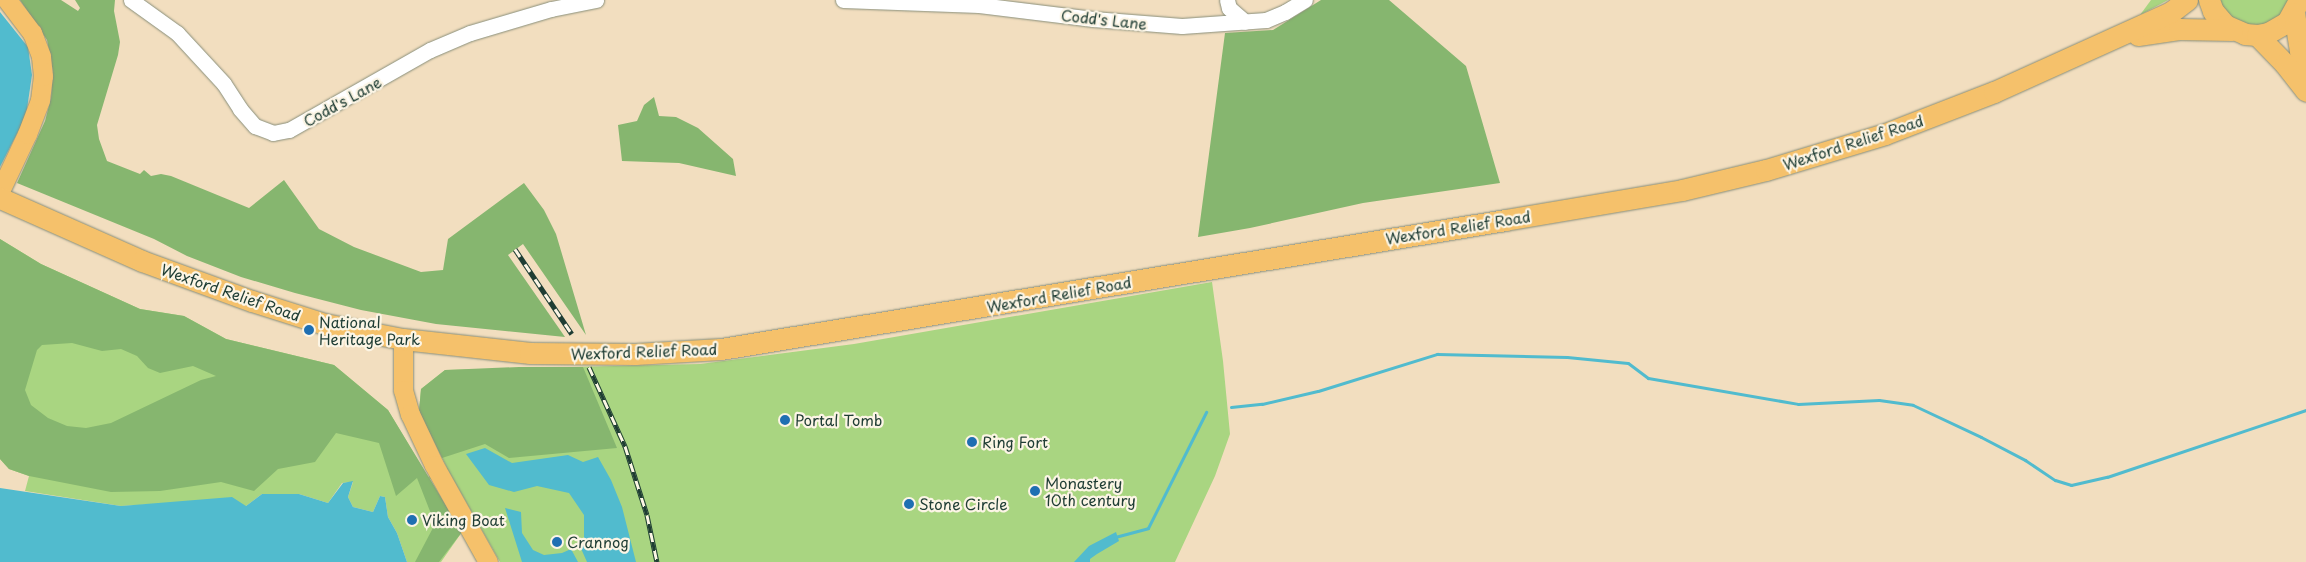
<!DOCTYPE html>
<html>
<head>
<meta charset="utf-8">
<style>
	body { margin:0 }
	#map { position:relative; width:2306px; height:562px; overflow:hidden; background:#f2debf; font-family:"Playpen Sans",sans-serif }
	div>[style] { position:absolute }
	.green>* { inset:0; background:#a9d581 }
	.forest>* { inset:0; background:#86b66f }
	.water>* { inset:0; background:#51bbce }
	.stream>* { height:3px; margin:-1.5px; padding:0 1.5px; transform-origin:1.5px; border-radius:1.5px; background:#51bbce }
	.roads { filter:drop-shadow(0 0 1px #888e7a) drop-shadow(0 0 1px #888e7a) }
	.minor>* { height:15px; margin:-7.5px; padding:0 7.5px; transform-origin:7.5px; border-radius:7.5px; background:#fff }
	.major>* { height:19px; margin:-9.5px; padding:0 9.5px; transform-origin:9.5px; border-radius:9.5px; background:#f5c16b }
	.highway>* { height:21px; margin:-10.5px; padding:0 10.5px; transform-origin:10.5px; border-radius:10.5px; background:#f5c16b }
	.rail>* { height:5px; margin-top:-2.5px; transform-origin:0; background:repeating-linear-gradient(90deg,#fcf5e5 0 9px,#1f3d34 0 18px); box-sizing:border-box; border-block:1px solid #1f3d34 }
	.dots>* { width:14px; height:14px; translate:-50% -50%; box-sizing:border-box; border:2px solid #fcf5e5; border-radius:50% }
	span { translate:-50% -50%; white-space:nowrap; text-align:center; line-height:1.15; -webkit-text-stroke:4.5px #fcf5e5; paint-order:stroke }
	.street-label { font-size:15px; color:#1f3d34 }
	.poi-label { font-size:15px; color:#1f3d34 }
	.left { translate:0 -50%; text-align:left }
</style>
</head>
<body>
<div id="map">
	<div class="green">
		<i style="clip-path:polygon(2151px 0,2168px 0,2140px 15px)"></i>
		<i style="clip-path:polygon(2214px 0,2292px 0,2279px 20px,2244px 29px)"></i>
		<i style="clip-path:polygon(0 239px,41px 264px,140px 309px,184px 316px,226px 339px,334px 365px,388px 410px,428px 477px,447px 468px,419px 411px,421px 389px,445px 370px,700px 364px,854px 344px,1212px 282px,1223px 361px,1230px 434px,1215px 476px,1175px 562px,500px 562px,448px 470px,430px 479px,462px 532px,441px 562px,407px 562px,397px 533px,388px 517px,385px 497px,380px 496px,373px 512px,353px 507px,348px 497px,353px 482px,342px 483px,328px 503px,299px 494px,262px 494px,246px 506px,157px 504px,121px 506px,25px 491px,29px 476px,9px 469px,0 459px)"></i>
	</div>
	<div class="forest">
		<i style="clip-path:polygon(20px 0,61px 0,78px 11px,80px 8px,75px 0,115px 0,114px 11px,120px 42px,118px 55px,97px 125px,99px 139px,107px 161px,140px 174px,144px 170px,151px 176px,161px 174px,171px 176px,249px 208px,284px 180px,319px 229px,354px 247px,421px 272px,443px 270px,448px 239px,524px 183px,544px 210px,556px 234px,586px 335px,523px 244px,508px 255px,565px 337px,436px 324px,361px 310px,295px 293px,241px 277px,187px 256px,154px 239px,17px 183px,45px 121px,51px 98px,53px 72px,47px 40px)"></i>
		<i style="clip-path:polygon(1321px 0,1389px 0,1466px 66px,1500px 183px,1363px 203px,1250px 228px,1198px 237px,1225px 33px,1273px 30px)"></i>
		<i style="clip-path:polygon(654px 97px,659px 116px,676px 117px,698px 128px,733px 159px,736px 176px,679px 163px,622px 161px,618px 125px,637px 121px,644px 105px)"></i>
		<i style="clip-path:polygon(evenodd,0 239px,41px 264px,140px 309px,184px 316px,226px 339px,334px 365px,388px 410px,462px 532px,439px 562px,415px 562px,435px 524px,417px 478px,396px 496px,379px 443px,336px 433px,315px 462px,278px 469px,254px 491px,221px 482px,160px 491px,111px 492px,29px 476px,9px 469px,0 459px,0 239px,72px 343px,102px 351px,121px 349px,137px 356px,148px 368px,160px 373px,193px 366px,216px 376px,201px 380px,111px 423px,86px 428px,67px 426px,48px 418px,31px 405px,25px 390px,37px 350px,42px 345px,72px 343px)"></i>
		<i style="clip-path:polygon(519px 367px,583px 367px,617px 448px,509px 458px,485px 444px,442px 458px,419px 411px,421px 389px,445px 370px)"></i>
	</div>
	<div class="water">
		<i style="clip-path:polygon(0 12px,28px 47px,32px 75px,26px 116px,0 167px)"></i>
		<i style="clip-path:polygon(485px 448px,512px 463px,568px 455px,583px 462px,598px 457px,611px 480px,622px 507px,636px 562px,587px 562px,579px 544px,584px 539px,584px 515px,569px 493px,537px 486px,514px 492px,489px 485px,466px 454px)"></i>
		<i style="clip-path:polygon(353px 481px,348px 497px,353px 507px,373px 512px,380px 496px,385px 497px,388px 517px,397px 533px,407px 562px,0 562px,0 488px,121px 506px,232px 497px,246px 506px,262px 494px,299px 494px,328px 503px,343px 483px)"></i>
		<i style="clip-path:polygon(505px 508px,521px 512px,522px 533px,533px 550px,544px 555px,562px 553px,571px 549px,578px 562px,522px 562px)"></i>
		<i style="clip-path:polygon(1116px 532px,1119px 541px,1097px 554px,1090px 559px,1090px 562px,1074px 562px,1089px 546px)"></i>
	</div>
	<div class="stream">
		<i style="left:1231px;top:407px;width:31px;rotate:-6deg"></i>
		<i style="left:1262px;top:404px;width:57px;rotate:-13.1deg"></i>
		<i style="left:1318px;top:391px;width:125px;rotate:-17.3deg"></i>
		<i style="left:1437px;top:354px;width:130px;rotate:1.3deg"></i>
		<i style="left:1567px;top:357px;width:61px;rotate:5.6deg"></i>
		<i style="left:1628px;top:363px;width:25px;rotate:37deg"></i>
		<i style="left:1648px;top:378px;width:152px;rotate:9.8deg"></i>
		<i style="left:1798px;top:404px;width:81px;rotate:-2.8deg"></i>
		<i style="left:1879px;top:400px;width:34px;rotate:8deg"></i>
		<i style="left:1913px;top:405px;width:75px;rotate:25.2deg"></i>
		<i style="left:1981px;top:437px;width:50px;rotate:27.6deg"></i>
		<i style="left:2025px;top:460px;width:36px;rotate:34deg"></i>
		<i style="left:2055px;top:480px;width:17px;rotate:17deg"></i>
		<i style="left:2071px;top:485px;width:37px;rotate:-13deg"></i>
		<i style="left:2107px;top:477px;width:210px;rotate:-18.6deg"></i>
		<i style="left:1115px;top:537px;width:34px;rotate:-15deg"></i>
		<i style="left:1148px;top:528px;width:130px;rotate:-63.4deg"></i>
	</div>
	<div class="roads">
		<div class="minor">
			<i style="left:131px;top:0;width:57px;rotate:35.7deg"></i>
			<i style="left:177px;top:33px;width:69px;rotate:47.3deg"></i>
			<i style="left:224px;top:84px;width:30px;rotate:57deg"></i>
			<i style="left:240px;top:109px;width:23px;rotate:49deg"></i>
			<i style="left:255px;top:126px;width:19px;rotate:21deg"></i>
			<i style="left:273px;top:133px;width:16px;rotate:-11deg"></i>
			<i style="left:289px;top:130px;width:162px;rotate:-29.6deg"></i>
			<i style="left:430px;top:50px;width:43px;rotate:-23deg"></i>
			<i style="left:470px;top:33px;width:84px;rotate:-16.5deg"></i>
			<i style="left:551px;top:9px;width:46px;rotate:-11.3deg"></i>
			<i style="left:843px;top:0;width:136px;rotate:2.1deg"></i>
			<i style="left:979px;top:5px;width:115px;rotate:7deg"></i>
			<i style="left:1093px;top:19px;width:89px;rotate:4.5deg"></i>
			<i style="left:1182px;top:26px;width:84px;rotate:-4.1deg"></i>
			<i style="left:1266px;top:20px;width:21px;rotate:-23deg"></i>
			<i style="left:1285px;top:12px;width:23px;rotate:-31deg"></i>
			<i style="left:1227px;top:0;width:8px;rotate:76deg"></i>
			<i style="left:1229px;top:8px;width:21px;rotate:41deg"></i>
		</div>
		<div class="major">
			<i style="left:0;top:191px;width:63px;rotate:-64.7deg"></i>
			<i style="left:27px;top:134px;width:36px;rotate:-69deg"></i>
			<i style="left:40px;top:100px;width:24px;rotate:-83deg"></i>
			<i style="left:43px;top:76px;width:20px;rotate:-96deg"></i>
			<i style="left:41px;top:56px;width:25px;rotate:-111deg"></i>
			<i style="left:32px;top:33px;width:41px;rotate:-127.1deg"></i>
			<i style="left:403px;top:339px;width:51px;rotate:90deg"></i>
			<i style="left:403px;top:390px;width:25px;rotate:74deg"></i>
			<i style="left:410px;top:414px;width:56px;rotate:64.8deg"></i>
			<i style="left:434px;top:465px;width:111px;rotate:60.9deg"></i>
		</div>
		<div class="highway">
			<i style="left:2209px;top:0;width:12px;rotate:70deg"></i>
			<i style="left:2213px;top:11px;width:18px;rotate:49deg"></i>
			<i style="left:2225px;top:25px;width:22px;rotate:24deg"></i>
			<i style="left:2245px;top:34px;width:12px;rotate:5deg"></i>
			<i style="left:2257px;top:35px;width:11px;rotate:-10deg"></i>
			<i style="left:2268px;top:33px;width:22px;rotate:-30deg"></i>
			<i style="left:2287px;top:22px;width:25px;rotate:-61deg"></i>
			<i style="left:2294px;top:13px;width:38px;rotate:81deg"></i>
			<i style="left:2300px;top:51px;width:21px;rotate:73deg"></i>
			<i style="left:2138px;top:35px;width:41px;rotate:-8.3deg"></i>
			<i style="left:2179px;top:29px;width:53px;rotate:1.1deg"></i>
			<i style="left:2257px;top:35px;width:40px;rotate:46deg"></i>
			<i style="left:2285px;top:64px;width:34px;rotate:52deg"></i>
			<i style="left:0;top:198px;width:155px;rotate:23.9deg"></i>
			<i style="left:142px;top:261px;width:117px;rotate:20deg"></i>
			<i style="left:252px;top:301px;width:77px;rotate:17.5deg"></i>
			<i style="left:325px;top:324px;width:79px;rotate:10.9deg"></i>
			<i style="left:403px;top:339px;width:128px;rotate:6.3deg"></i>
			<i style="left:530px;top:353px;width:105px;rotate:0.5deg"></i>
			<i style="left:635px;top:354px;width:86px;rotate:-3.3deg"></i>
			<i style="left:721px;top:349px;width:795px;rotate:-9.34deg"></i>
			<i style="left:1505px;top:220px;width:180px;rotate:-9.6deg"></i>
			<i style="left:1682px;top:190px;width:86px;rotate:-13.4deg"></i>
			<i style="left:1766px;top:170px;width:124px;rotate:-16.8deg"></i>
			<i style="left:1885px;top:134px;width:117px;rotate:-21.1deg"></i>
			<i style="left:1994px;top:92px;width:194px;rotate:-24.3deg"></i>
			<i style="left:2171px;top:12px;width:20px;rotate:-37deg"></i>
		</div>
	</div>
	<div class="rail">
		<i style="left:515px;top:249px;width:102px;rotate:56.2deg"></i>
		<i style="left:589px;top:367px;width:87px;rotate:65.5deg"></i>
		<i style="left:625px;top:446px;width:72px;rotate:72.3deg"></i>
		<i style="left:647px;top:515px;width:48px;rotate:78deg"></i>
	</div>
	<div class="dots">
		<i style="left:309px;top:330px;background:#1f6fb2"></i>
		<i style="left:785px;top:420px;background:#1f6fb2"></i>
		<i style="left:972px;top:442px;background:#1f6fb2"></i>
		<i style="left:1035px;top:491px;background:#1f6fb2"></i>
		<i style="left:909px;top:504px;background:#1f6fb2"></i>
		<i style="left:412px;top:520px;background:#1f6fb2"></i>
		<i style="left:557px;top:542px;background:#1f6fb2"></i>
	</div>
	<div class="street-label">
		<span style="left:1104px;top:19px;rotate:6deg">Codd's Lane</span>
		<span style="left:342px;top:101px;rotate:-29deg">Codd's Lane</span>
		<span style="left:1853px;top:142px;rotate:-18deg">Wexford Relief Road</span>
		<span style="left:1458px;top:227px;rotate:-9deg">Wexford Relief Road</span>
		<span style="left:231px;top:292px;rotate:19deg">Wexford Relief Road</span>
		<span style="left:1059px;top:294px;rotate:-10deg">Wexford Relief Road</span>
		<span style="left:644px;top:351px;rotate:-2deg">Wexford Relief Road</span>
	</div>
	<div class="poi-label">
		<span class="left" style="left:319px;top:330px">National<br>Heritage Park</span>
		<span class="left" style="left:795px;top:420px">Portal Tomb</span>
		<span class="left" style="left:982px;top:442px">Ring Fort</span>
		<span class="left" style="left:1045px;top:491px">Monastery<br>10th century</span>
		<span class="left" style="left:919px;top:504px">Stone Circle</span>
		<span class="left" style="left:422px;top:520px">Viking Boat</span>
		<span class="left" style="left:567px;top:542px">Crannog</span>
	</div>
</div>
</body>
</html>
